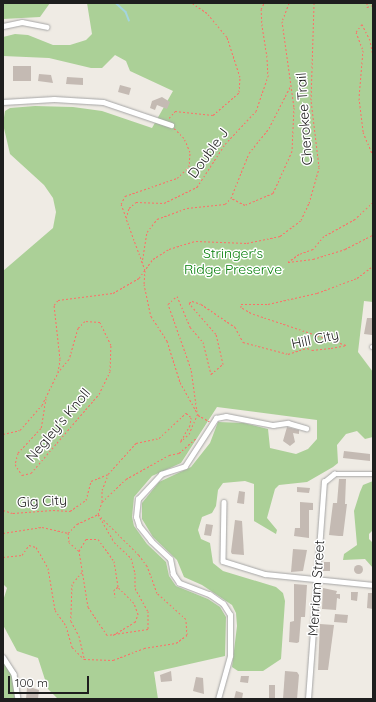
<!DOCTYPE html>
<html>
<head>
<meta charset="utf-8">
<style>
	body { margin:0 }
	#map { position:relative; width:376px; height:702px; overflow:hidden; background:#efebe4; font-family:Quicksand,sans-serif }
	div>[style] { position:absolute }
	.forest>* { inset:0; background:#abd097 }
	.stream>* { height:1.5px; margin:-0.75px; padding:0 0.75px; transform-origin:0.75px; border-radius:0.75px; background:#a3d4de }
	.building>* { inset:0; background:#c4bab3 }
	.round { border-radius:50% }
	.path>* { height:1px; margin-top:-0.5px; transform-origin:0; background:repeating-linear-gradient(90deg,#fe6e67 0 2px,transparent 0 4px) }
	.roads { filter:drop-shadow(0 0 1px #a5a5a5) drop-shadow(0 0 1px #a5a5a5) }
	.street>* { height:4.5px; margin:-2.25px; padding:0 2.25px; transform-origin:2.25px; border-radius:2.25px; background:#fff }
	span { translate:-50% -50%; white-space:nowrap; text-align:center; line-height:1.15; -webkit-text-stroke:3px #fff; paint-order:stroke }
	.street-label { font-size:14px; color:#1e1e1e }
	.park-label { font-size:14px; color:#08800c }
	.frame { position:absolute; inset:0; border:4px solid #1e1e1e; pointer-events:none }
	.scale { position:absolute; left:8px; top:676px; width:81px; height:18px; box-sizing:border-box; border:2px solid #1e1e1e; border-top:0; padding-left:5px; font-size:12px; line-height:14px; white-space:nowrap; color:#1e1e1e; -webkit-text-stroke:3px #fff; paint-order:stroke }
</style>
</head>
<body>
<div id="map">
	<div class="forest">
		<i style="clip-path:polygon(3px 3px,50px 3px,40px 17px,3px 19px)"></i>
		<i style="clip-path:polygon(87px 3px,373px 3px,373px 302px,364px 301px,358px 352px,373px 372px,373px 437px,365px 439px,357px 431px,346px 434px,337px 445px,338px 463px,333px 467px,307px 482px,279px 485px,275px 489px,267px 518px,277px 530px,276px 534px,254px 521px,254px 484px,245px 481px,223px 483px,218px 490px,216px 506px,212px 513px,202px 517px,198px 530px,201px 539px,210px 543px,213px 563px,223px 571px,276px 587px,283px 593px,285px 601px,281px 659px,263px 671px,238px 671px,232px 667px,237px 626px,236px 613px,232px 605px,202px 585px,184px 577px,177px 560px,153px 537px,142px 519px,142px 503px,159px 482px,191px 467px,210px 443px,218px 422px,244px 423px,268px 429px,270px 448px,296px 454px,308px 449px,317px 439px,317px 420px,217px 407px,181px 463px,152px 476px,134px 497px,132px 517px,134px 526px,147px 544px,166px 562px,169px 576px,176px 586px,208px 599px,220px 607px,226px 617px,225px 656px,154px 672px,158px 699px,57px 698px,48px 689px,38px 658px,17px 651px,3px 625px,3px 601px,7px 588px,3px 584px,3px 271px,53px 228px,56px 212px,53px 198px,44px 185px,10px 154px,3px 124px,5px 111px,10px 108px,35px 106px,73px 107px,102px 111px,152px 128px,173px 91px,130px 71px,126px 61px,115px 55px,102px 68px,91px 68px,49px 58px,3px 56px,3px 37px,15px 34px,28px 35px,53px 45px,70px 45px,86px 40px,92px 34px)"></i>
		<i style="clip-path:polygon(373px 481px,373px 530px,369px 534px,369px 539px,373px 543px,373px 568px,365px 559px,343px 560px,344px 554px,357px 545px,354px 511px,360px 492px,363px 485px)"></i>
		<i style="clip-path:polygon(3px 661px,13px 676px,15px 699px,3px 699px)"></i>
	</div>
	<div class="stream">
		<i style="left:116px;top:3px;width:13px;rotate:42deg"></i>
		<i style="left:126px;top:12px;width:9px;rotate:69deg"></i>
	</div>
	<div class="building">
		<i style="clip-path:polygon(13px 66px,31px 66px,31px 81px,13px 81px)"></i>
		<i style="clip-path:polygon(39px 74px,51px 75px,53px 83px,38px 81px)"></i>
		<i style="clip-path:polygon(67px 77px,83px 78px,83px 85px,66px 84px)"></i>
		<i style="clip-path:polygon(120px 85px,131px 88px,129px 95px,118px 92px)"></i>
		<i style="clip-path:polygon(162px 97px,170px 102px,167px 109px,157px 105px,155px 110px,150px 108px,152px 101px)"></i>
		<i style="clip-path:polygon(367px 318px,373px 318px,372px 335px,364px 334px)"></i>
		<i style="clip-path:polygon(287px 427px,299px 430px,299px 434px,293px 433px,295px 442px,290px 446px,283px 441px)"></i>
		<i style="clip-path:polygon(344px 451px,370px 454px,370px 461px,343px 458px)"></i>
		<i style="clip-path:polygon(339px 479px,346px 479px,345px 504px,347px 504px,343px 536px,339px 536px,329px 535px,333px 503px,337px 503px)"></i>
		<i style="clip-path:polygon(297px 487px,310px 488px,309px 493px,297px 492px)"></i>
		<i style="clip-path:polygon(239px 491px,245px 492px,244px 504px,237px 503px)"></i>
		<i style="clip-path:polygon(300px 502px,313px 503px,313px 510px,309px 510px,309px 538px,294px 536px,295px 528px,300px 528px)"></i>
		<i style="clip-path:polygon(235px 520px,242px 521px,244px 555px,232px 554px,231px 552px)"></i>
		<i style="clip-path:polygon(206px 524px,213px 525px,211px 536px,204px 535px)"></i>
		<i style="clip-path:polygon(293px 549px,307px 550px,303px 571px,291px 572px)"></i>
		<i style="clip-path:polygon(324px 562px,330px 562px,330px 571px,323px 571px)"></i>
		<i class="round" style="left:353.5px;top:564.5px;width:9px;height:9px"></i>
		<i style="clip-path:polygon(294px 584px,307px 585px,305px 617px,301px 617px,299px 642px,297px 643px,289px 642px,290px 622px,294px 621px)"></i>
		<i style="clip-path:polygon(323px 588px,337px 591px,336px 594px,340px 594px,340px 599px,337px 598px,336px 610px,322px 609px)"></i>
		<i style="clip-path:polygon(351px 592px,358px 592px,357px 601px,351px 600px)"></i>
		<i style="clip-path:polygon(368px 593px,373px 593px,373px 609px,367px 608px)"></i>
		<i style="clip-path:polygon(335px 614px,348px 615px,347px 623px,334px 622px)"></i>
		<i style="clip-path:polygon(320px 624px,334px 625px,328px 670px,318px 670px)"></i>
		<i style="clip-path:polygon(171px 671px,172px 681px,161px 682px,160px 675px)"></i>
		<i style="clip-path:polygon(285px 671px,297px 672px,299px 675px,297px 699px,283px 699px)"></i>
		<i style="clip-path:polygon(241px 676px,249px 676px,248px 683px,240px 682px)"></i>
		<i style="clip-path:polygon(196px 677px,203px 678px,204px 694px,193px 691px)"></i>
		<i style="clip-path:polygon(269px 685px,275px 685px,275px 699px,269px 699px)"></i>
		<i style="clip-path:polygon(30px 687px,39px 690px,38px 699px,26px 699px,27px 688px)"></i>
		<i style="clip-path:polygon(236px 691px,243px 693px,242px 699px,234px 699px)"></i>
	</div>
	<div class="path">
		<i style="left:289px;top:3px;width:19px;rotate:111deg"></i>
		<i style="left:282px;top:21px;width:87px;rotate:82.1deg"></i>
		<i style="left:294px;top:107px;width:44px;rotate:92.6deg"></i>
		<i style="left:292px;top:151px;width:46px;rotate:114.3deg"></i>
		<i style="left:273px;top:193px;width:30px;rotate:157deg"></i>
		<i style="left:245px;top:205px;width:16px;rotate:-153deg"></i>
		<i style="left:231px;top:198px;width:48px;rotate:-68.2deg"></i>
		<i style="left:249px;top:153px;width:32px;rotate:-51deg"></i>
		<i style="left:269px;top:128px;width:46px;rotate:-62.9deg"></i>
		<i style="left:367px;top:3px;width:4px;rotate:90deg"></i>
		<i style="left:367px;top:7px;width:6px;rotate:-18deg"></i>
		<i style="left:373px;top:56px;width:16px;rotate:-101deg"></i>
		<i style="left:370px;top:40px;width:18px;rotate:-117deg"></i>
		<i style="left:362px;top:24px;width:10px;rotate:127deg"></i>
		<i style="left:356px;top:32px;width:19px;rotate:69deg"></i>
		<i style="left:363px;top:50px;width:48px;rotate:94.8deg"></i>
		<i style="left:359px;top:98px;width:34px;rotate:83deg"></i>
		<i style="left:363px;top:132px;width:25px;rotate:67deg"></i>
		<i style="left:169px;top:118px;width:9px;rotate:-49deg"></i>
		<i style="left:175px;top:111px;width:38px;rotate:6deg"></i>
		<i style="left:213px;top:115px;width:35px;rotate:-41deg"></i>
		<i style="left:239px;top:92px;width:15px;rotate:-86deg"></i>
		<i style="left:240px;top:77px;width:42px;rotate:-108deg"></i>
		<i style="left:227px;top:37px;width:31px;rotate:-130deg"></i>
		<i style="left:207px;top:13px;width:18px;rotate:-146deg"></i>
		<i style="left:373px;top:202px;width:25px;rotate:137deg"></i>
		<i style="left:355px;top:219px;width:35px;rotate:151deg"></i>
		<i style="left:324px;top:236px;width:17px;rotate:130deg"></i>
		<i style="left:313px;top:249px;width:15px;rotate:160deg"></i>
		<i style="left:299px;top:254px;width:14px;rotate:144deg"></i>
		<i style="left:288px;top:262px;width:25px;rotate:-7deg"></i>
		<i style="left:313px;top:259px;width:34px;rotate:-17deg"></i>
		<i style="left:345px;top:249px;width:31px;rotate:-27deg"></i>
		<i style="left:126px;top:217px;width:14px;rotate:-111deg"></i>
		<i style="left:121px;top:204px;width:9px;rotate:-63deg"></i>
		<i style="left:125px;top:196px;width:55px;rotate:-19.1deg"></i>
		<i style="left:177px;top:178px;width:16px;rotate:-43deg"></i>
		<i style="left:189px;top:167px;width:15px;rotate:-86deg"></i>
		<i style="left:190px;top:152px;width:15px;rotate:-113deg"></i>
		<i style="left:184px;top:138px;width:14px;rotate:-135deg"></i>
		<i style="left:142px;top:263px;width:31px;rotate:-81deg"></i>
		<i style="left:147px;top:232px;width:16px;rotate:-52deg"></i>
		<i style="left:157px;top:219px;width:32px;rotate:-20deg"></i>
		<i style="left:187px;top:208px;width:38px;rotate:-6deg"></i>
		<i style="left:225px;top:204px;width:8px;rotate:-45deg"></i>
		<i style="left:145px;top:270px;width:14px;rotate:94deg"></i>
		<i style="left:144px;top:284px;width:33px;rotate:78deg"></i>
		<i style="left:151px;top:316px;width:30px;rotate:57deg"></i>
		<i style="left:167px;top:341px;width:43px;rotate:72.4deg"></i>
		<i style="left:180px;top:382px;width:38px;rotate:61deg"></i>
		<i style="left:198px;top:415px;width:13px;rotate:29deg"></i>
		<i style="left:145px;top:270px;width:55px;rotate:-110.1deg"></i>
		<i style="left:126px;top:218px;width:10px;rotate:-73deg"></i>
		<i style="left:129px;top:208px;width:9px;rotate:-41deg"></i>
		<i style="left:136px;top:202px;width:28px;rotate:2deg"></i>
		<i style="left:164px;top:203px;width:37px;rotate:-26deg"></i>
		<i style="left:197px;top:187px;width:51px;rotate:-56.9deg"></i>
		<i style="left:225px;top:144px;width:45px;rotate:-46.8deg"></i>
		<i style="left:256px;top:111px;width:36px;rotate:-71deg"></i>
		<i style="left:268px;top:77px;width:20px;rotate:-93deg"></i>
		<i style="left:267px;top:57px;width:31px;rotate:-99deg"></i>
		<i style="left:262px;top:26px;width:17px;rotate:-93deg"></i>
		<i style="left:261px;top:9px;width:7px;rotate:-63deg"></i>
		<i style="left:46px;top:398px;width:30px;rotate:99deg"></i>
		<i style="left:41px;top:428px;width:34px;rotate:133deg"></i>
		<i style="left:18px;top:453px;width:11px;rotate:105deg"></i>
		<i style="left:15px;top:464px;width:13px;rotate:58deg"></i>
		<i style="left:22px;top:475px;width:9px;rotate:-13deg"></i>
		<i style="left:31px;top:473px;width:104px;rotate:-49.3deg"></i>
		<i style="left:99px;top:394px;width:25px;rotate:-64deg"></i>
		<i style="left:110px;top:371px;width:26px;rotate:-88deg"></i>
		<i style="left:111px;top:345px;width:25px;rotate:-116deg"></i>
		<i style="left:100px;top:322px;width:15px;rotate:-176deg"></i>
		<i style="left:85px;top:321px;width:10px;rotate:135deg"></i>
		<i style="left:78px;top:328px;width:32px;rotate:106deg"></i>
		<i style="left:69px;top:359px;width:17px;rotate:130deg"></i>
		<i style="left:197px;top:412px;width:43px;rotate:-97.9deg"></i>
		<i style="left:191px;top:369px;width:69px;rotate:-109.5deg"></i>
		<i style="left:168px;top:304px;width:12px;rotate:-42deg"></i>
		<i style="left:177px;top:296px;width:34px;rotate:67deg"></i>
		<i style="left:190px;top:327px;width:20px;rotate:49deg"></i>
		<i style="left:203px;top:342px;width:33px;rotate:76deg"></i>
		<i style="left:211px;top:374px;width:16px;rotate:-40deg"></i>
		<i style="left:223px;top:364px;width:31px;rotate:-103deg"></i>
		<i style="left:216px;top:334px;width:41px;rotate:-131.1deg"></i>
		<i style="left:189px;top:303px;width:4px;rotate:-34deg"></i>
		<i style="left:192px;top:301px;width:9px;rotate:18deg"></i>
		<i style="left:201px;top:304px;width:41px;rotate:34.1deg"></i>
		<i style="left:235px;top:327px;width:17px;rotate:62deg"></i>
		<i style="left:243px;top:342px;width:47px;rotate:14.9deg"></i>
		<i style="left:288px;top:354px;width:20px;rotate:-18deg"></i>
		<i style="left:307px;top:348px;width:5px;rotate:22deg"></i>
		<i style="left:312px;top:350px;width:19px;rotate:-6deg"></i>
		<i style="left:331px;top:348px;width:15px;rotate:-11deg"></i>
		<i style="left:346px;top:345px;width:100px;rotate:-161.4deg"></i>
		<i style="left:251px;top:313px;width:12px;rotate:-149deg"></i>
		<i style="left:241px;top:307px;width:3px;rotate:-90deg"></i>
		<i style="left:241px;top:304px;width:27px"></i>
		<i style="left:268px;top:304px;width:50px;rotate:-12.7deg"></i>
		<i style="left:317px;top:293px;width:43px;rotate:-20.6deg"></i>
		<i style="left:357px;top:278px;width:20px;rotate:-37deg"></i>
		<i style="left:3px;top:434px;width:17px;rotate:-13deg"></i>
		<i style="left:20px;top:430px;width:33px;rotate:-49deg"></i>
		<i style="left:42px;top:405px;width:37px;rotate:-64deg"></i>
		<i style="left:58px;top:372px;width:13px;rotate:-81deg"></i>
		<i style="left:60px;top:359px;width:54px;rotate:-96.3deg"></i>
		<i style="left:54px;top:305px;width:6px;rotate:-51deg"></i>
		<i style="left:58px;top:300px;width:55px;rotate:-7.3deg"></i>
		<i style="left:113px;top:293px;width:30px;rotate:-30deg"></i>
		<i style="left:139px;top:278px;width:24px;rotate:-54deg"></i>
		<i style="left:153px;top:259px;width:19px;rotate:-32deg"></i>
		<i style="left:169px;top:249px;width:28px;rotate:-17deg"></i>
		<i style="left:196px;top:241px;width:51px;rotate:2.2deg"></i>
		<i style="left:247px;top:243px;width:34px;rotate:-12deg"></i>
		<i style="left:280px;top:236px;width:26px;rotate:-37deg"></i>
		<i style="left:301px;top:220px;width:19px;rotate:-65deg"></i>
		<i style="left:309px;top:203px;width:37px;rotate:-74deg"></i>
		<i style="left:319px;top:167px;width:67px;rotate:-96.8deg"></i>
		<i style="left:311px;top:100px;width:97px;rotate:-88.2deg"></i>
		<i style="left:102px;top:501px;width:11px;rotate:-90deg"></i>
		<i style="left:102px;top:490px;width:16px;rotate:-68deg"></i>
		<i style="left:3px;top:510px;width:10px;rotate:17deg"></i>
		<i style="left:13px;top:513px;width:40px;rotate:-4.3deg"></i>
		<i style="left:53px;top:510px;width:17px;rotate:3deg"></i>
		<i style="left:70px;top:511px;width:19px;rotate:-35deg"></i>
		<i style="left:86px;top:500px;width:20px;rotate:-75deg"></i>
		<i style="left:91px;top:481px;width:18px;rotate:-22deg"></i>
		<i style="left:108px;top:474px;width:42px;rotate:-47.9deg"></i>
		<i style="left:136px;top:443px;width:24px;rotate:-12deg"></i>
		<i style="left:159px;top:438px;width:37px;rotate:-43deg"></i>
		<i style="left:186px;top:413px;width:6px;rotate:39deg"></i>
		<i style="left:191px;top:417px;width:8px;rotate:97deg"></i>
		<i style="left:190px;top:425px;width:20px;rotate:120deg"></i>
		<i style="left:180px;top:442px;width:12px;rotate:-42deg"></i>
		<i style="left:189px;top:434px;width:21px;rotate:-67deg"></i>
		<i style="left:98px;top:514px;width:32px;rotate:60deg"></i>
		<i style="left:114px;top:542px;width:23px;rotate:43deg"></i>
		<i style="left:131px;top:558px;width:16px;rotate:75deg"></i>
		<i style="left:135px;top:573px;width:15px;rotate:90deg"></i>
		<i style="left:135px;top:588px;width:26px;rotate:61deg"></i>
		<i style="left:148px;top:611px;width:18px;rotate:90deg"></i>
		<i style="left:148px;top:629px;width:41px;rotate:171.7deg"></i>
		<i style="left:107px;top:635px;width:34px;rotate:-124deg"></i>
		<i style="left:88px;top:607px;width:57px;rotate:-99.1deg"></i>
		<i style="left:79px;top:551px;width:13px;rotate:-138deg"></i>
		<i style="left:69px;top:542px;width:9px;rotate:-96deg"></i>
		<i style="left:68px;top:533px;width:13px;rotate:-45deg"></i>
		<i style="left:77px;top:524px;width:23px;rotate:-25deg"></i>
		<i style="left:3px;top:533px;width:39px;rotate:-9deg"></i>
		<i style="left:42px;top:527px;width:26px;rotate:13deg"></i>
		<i style="left:79px;top:551px;width:14px;rotate:-60deg"></i>
		<i style="left:86px;top:539px;width:12px"></i>
		<i style="left:98px;top:539px;width:27px;rotate:54deg"></i>
		<i style="left:114px;top:561px;width:26px;rotate:81deg"></i>
		<i style="left:3px;top:557px;width:19px;rotate:-6deg"></i>
		<i style="left:22px;top:555px;width:12px;rotate:-55deg"></i>
		<i style="left:29px;top:545px;width:7px;rotate:16deg"></i>
		<i style="left:36px;top:547px;width:24px;rotate:60deg"></i>
		<i style="left:48px;top:568px;width:43px;rotate:80.5deg"></i>
		<i style="left:55px;top:610px;width:19px;rotate:55deg"></i>
		<i style="left:66px;top:626px;width:22px;rotate:74deg"></i>
		<i style="left:72px;top:647px;width:17px;rotate:45deg"></i>
		<i style="left:84px;top:659px;width:29px;rotate:2deg"></i>
		<i style="left:113px;top:660px;width:33px;rotate:-21deg"></i>
		<i style="left:144px;top:648px;width:32px;rotate:-9deg"></i>
		<i style="left:176px;top:643px;width:14px;rotate:-36deg"></i>
		<i style="left:187px;top:635px;width:16px;rotate:-94deg"></i>
		<i style="left:186px;top:619px;width:39px;rotate:-138deg"></i>
		<i style="left:157px;top:593px;width:29px;rotate:-110deg"></i>
		<i style="left:147px;top:566px;width:14px;rotate:-126deg"></i>
		<i style="left:139px;top:555px;width:58px;rotate:-135deg"></i>
		<i style="left:98px;top:514px;width:13px;rotate:-72deg"></i>
		<i style="left:102px;top:502px;width:33px;rotate:-44deg"></i>
		<i style="left:126px;top:479px;width:49px;rotate:-29.2deg"></i>
		<i style="left:169px;top:455px;width:10px;rotate:-11deg"></i>
		<i style="left:179px;top:453px;width:23px;rotate:-41deg"></i>
		<i style="left:82px;top:572px;width:16px;rotate:130deg"></i>
		<i style="left:72px;top:584px;width:37px;rotate:92deg"></i>
		<i style="left:71px;top:621px;width:17px;rotate:62deg"></i>
		<i style="left:79px;top:636px;width:23px;rotate:77deg"></i>
		<i style="left:113px;top:635px;width:26px;rotate:-31deg"></i>
		<i style="left:135px;top:622px;width:9px;rotate:-69deg"></i>
		<i style="left:138px;top:614px;width:12px;rotate:-110deg"></i>
		<i style="left:134px;top:603px;width:23px;rotate:-135deg"></i>
		<i style="left:118px;top:587px;width:4px;rotate:153deg"></i>
		<i style="left:114px;top:589px;width:8px;rotate:83deg"></i>
	</div>
	<div class="roads">
		<div class="street">
			<i style="left:3px;top:26px;width:19px;rotate:-12deg"></i>
			<i style="left:22px;top:22px;width:25px;rotate:11deg"></i>
			<i style="left:3px;top:102px;width:51px;rotate:-3.4deg"></i>
			<i style="left:54px;top:99px;width:49px;rotate:3.5deg"></i>
			<i style="left:103px;top:102px;width:72px;rotate:18.7deg"></i>
			<i style="left:372px;top:347px;width:1px"></i>
			<i style="left:224px;top:502px;width:59px;rotate:91deg"></i>
			<i style="left:223px;top:561px;width:44px;rotate:17.2deg"></i>
			<i style="left:265px;top:574px;width:109px;rotate:5.8deg"></i>
			<i style="left:3px;top:657px;width:20px;rotate:57deg"></i>
			<i style="left:14px;top:674px;width:25px;rotate:81deg"></i>
			<i style="left:218px;top:699px;width:45px;rotate:-74.4deg"></i>
			<i style="left:230px;top:656px;width:41px;rotate:-90deg"></i>
			<i style="left:230px;top:615px;width:13px;rotate:-122deg"></i>
			<i style="left:223px;top:604px;width:16px;rotate:-145deg"></i>
			<i style="left:210px;top:595px;width:33px;rotate:-159deg"></i>
			<i style="left:179px;top:583px;width:11px;rotate:-124deg"></i>
			<i style="left:173px;top:574px;width:15px;rotate:-101deg"></i>
			<i style="left:170px;top:559px;width:26px;rotate:-137deg"></i>
			<i style="left:151px;top:541px;width:19px;rotate:-129deg"></i>
			<i style="left:139px;top:526px;width:9px;rotate:-108deg"></i>
			<i style="left:136px;top:517px;width:18px;rotate:-84deg"></i>
			<i style="left:138px;top:499px;width:34px;rotate:-47deg"></i>
			<i style="left:161px;top:474px;width:25px;rotate:-18deg"></i>
			<i style="left:185px;top:466px;width:57px;rotate:-57.1deg"></i>
			<i style="left:216px;top:418px;width:10px;rotate:-11deg"></i>
			<i style="left:226px;top:416px;width:48px;rotate:10.8deg"></i>
			<i style="left:273px;top:425px;width:15px;rotate:-8deg"></i>
			<i style="left:288px;top:423px;width:19px;rotate:16deg"></i>
			<i style="left:308px;top:699px;width:218px;rotate:-85.8deg"></i>
			<i style="left:324px;top:482px;width:13px;rotate:-39deg"></i>
			<i style="left:334px;top:474px;width:39px"></i>
		</div>
	</div>
	<div class="street-label">
		<span style="left:304px;top:119px;rotate:-94deg">Cherokee Trail</span>
		<span style="left:208px;top:153px;rotate:-54deg">Double J</span>
		<span style="left:315px;top:339px;rotate:-12deg">Hill City</span>
		<span style="left:58px;top:425px;rotate:-50deg">Negley's Knoll</span>
		<span style="left:42px;top:501px;rotate:-3deg">Gig City</span>
		<span style="left:316px;top:588px;rotate:-86deg">Merriam Street</span>
	</div>
	<div class="park-label">
		<span style="left:233px;top:261px">Stringer's<br>Ridge Preserve</span>
	</div>
	<div class="frame"></div>
	<div class="scale">100 m</div>
</div>
</body>
</html>
